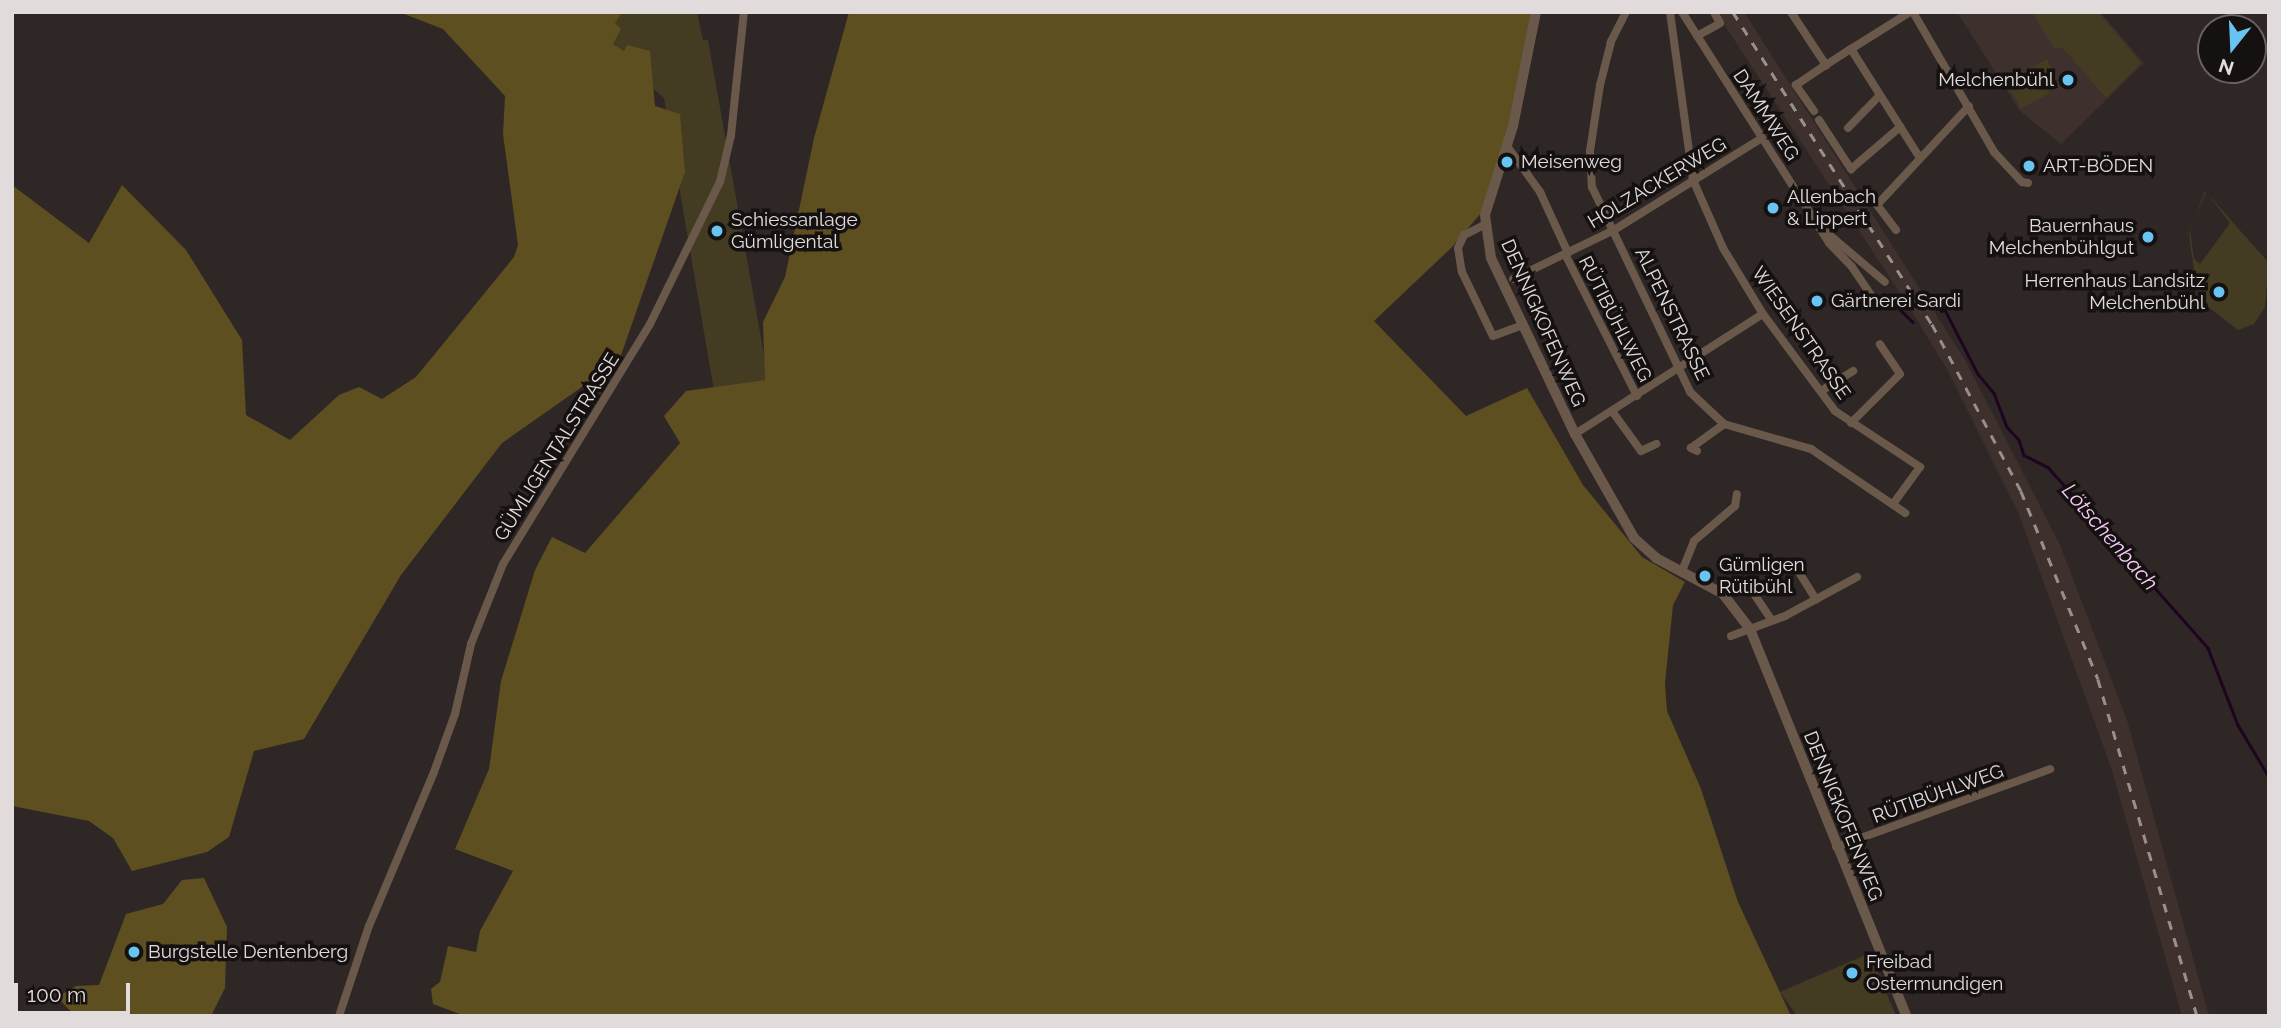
<!DOCTYPE html>
<html>
<head>
<meta charset="utf-8">
<style>
	body { margin:0 }
	#map { position:relative; width:2281px; height:1028px; overflow:hidden; background:#2f2725; font-family:Raleway,sans-serif }
	div>[style] { position:absolute }
	.built>* { inset:0; background:#3e302d }
	.green>* { inset:0; background:#433b22 }
	.forest>* { inset:0; background:#5e4f20 }
	.stream>* { height:2.5px; margin:-1.25px; padding:0 1.25px; transform-origin:1.25px; border-radius:1.25px; background:#1f0420 }
	.minor>* { height:8px; margin:-4px; padding:0 4px; transform-origin:4px; border-radius:4px; background:#6a594b }
	.tertiary>* { height:10px; margin:-5px; padding:0 5px; transform-origin:5px; border-radius:5px; background:#6a594b }
	.rail>* { height:2.5px; margin-top:-1.25px; transform-origin:0; background:repeating-linear-gradient(90deg,#96908e 0 9px,transparent 0 18px) }
	.dots>* { width:19px; height:19px; translate:-50% -50%; box-sizing:border-box; border:4px solid #151110; border-radius:50% }
	span { translate:-50% -50%; white-space:nowrap; text-align:center; line-height:1.15; -webkit-text-stroke:7px #151110; paint-order:stroke }
	.poi-label { font-size:19px; color:#e1dcdb }
	.right { translate:-100% -50%; text-align:right }
	.left { translate:0 -50%; text-align:left }
	.street-label { font-size:19px; color:#e1dcdb }
	.water-label { font-size:21px; color:#f9ccf9; font-style:italic }
	.frame { position:absolute; inset:0; border:14px solid #e1dcdb; pointer-events:none }
	.north { position:absolute; left:2197px; top:14px; width:70px; height:70px; box-sizing:border-box; background:#151110; border:2px solid #676261; border-radius:50%; rotate:198deg; font-size:19px; font-weight:700; line-height:28px; text-align:center; color:#e1dcdb }
	.north::after { content:''; display:block; margin:auto; width:24px; height:32px; background:#68c4f0; clip-path:polygon(50% 0,100% 100%,50% 72%,0 100%) }
	.scale { position:absolute; left:14px; top:983px; width:116px; height:32px; box-sizing:border-box; border:4px solid #e1dcdb; border-top:0; padding-left:9px; font-size:21px; line-height:24px; white-space:nowrap; color:#e1dcdb; -webkit-text-stroke:5px #151110; paint-order:stroke }
</style>
</head>
<body>
<div id="map">
	<div class="built">
		<i style="clip-path:polygon(1716px 12px,1744px 12px,1758px 34px,1965px 360px,2060px 545px,2127px 720px,2209px 1016px,2182px 1016px,2111px 767px,2018px 512px,1948px 371px,1909px 307px)"></i>
		<i style="clip-path:polygon(1957px 12px,2100px 12px,2144px 63px,2061px 144px,2020px 111px)"></i>
	</div>
	<div class="green">
		<i style="clip-path:polygon(611px 12px,697px 12px,703px 40px,708px 40px,769px 383px,714px 391px,664px 98px,593px 36px)"></i>
		<i style="clip-path:polygon(2032px 12px,2098px 12px,2141px 63px,2106px 98px,2062px 47px,2055px 50px)"></i>
		<i style="clip-path:polygon(2047px 59px,2053px 71px,2042px 77px,2050px 93px,2021px 109px,2006px 82px)"></i>
		<i style="clip-path:polygon(evenodd,2205px 191px,2269px 263px,2265px 307px,2254px 324px,2238px 330px,2198px 299px,2189px 234px,2205px 191px,2206px 192px,2230px 223px,2200px 264px,2194px 259px,2190px 230px,2206px 192px)"></i>
		<i style="clip-path:polygon(1870px 953px,1896px 1016px,1797px 1016px,1780px 992px)"></i>
	</div>
	<div class="forest">
		<i style="clip-path:polygon(399px 12px,622px 12px,615px 23px,621px 29px,613px 44px,624px 51px,627px 45px,650px 51px,655px 106px,680px 114px,685px 172px,619px 361px,502px 443px,401px 575px,304px 739px,254px 751px,229px 837px,207px 852px,132px 871px,113px 838px,89px 821px,12px 806px,12px 185px,89px 243px,122px 185px,186px 250px,242px 340px,246px 415px,290px 440px,339px 395px,359px 387px,382px 399px,416px 377px,514px 257px,518px 245px,503px 134px,505px 96px,443px 29px)"></i>
		<i style="clip-path:polygon(849px 12px,1536px 12px,1513px 126px,1488px 205px,1451px 248px,1374px 321px,1466px 416px,1527px 388px,1583px 485px,1642px 557px,1685px 582px,1673px 605px,1665px 683px,1667px 711px,1701px 789px,1738px 902px,1791px 1016px,465px 1016px,433px 1004px,431px 989px,440px 982px,448px 946px,476px 952px,480px 931px,513px 871px,455px 849px,489px 769px,501px 681px,535px 570px,552px 537px,585px 553px,680px 443px,664px 416px,686px 391px,765px 380px,763px 322px,785px 277px,814px 138px)"></i>
		<i style="clip-path:polygon(204px 878px,227px 927px,225px 988px,211px 1016px,75px 1016px,57px 997px,76px 986px,99px 985px,126px 914px,163px 904px,182px 880px)"></i>
	</div>
	<div class="stream">
		<i style="left:585px;top:12px;width:11px"></i>
		<i style="left:1884px;top:294px;width:40px;rotate:44deg"></i>
		<i style="left:1941px;top:311px;width:4px;rotate:-14deg"></i>
		<i style="left:1945px;top:310px;width:72px;rotate:62.7deg"></i>
		<i style="left:1978px;top:374px;width:25px;rotate:50deg"></i>
		<i style="left:1994px;top:393px;width:36px;rotate:69deg"></i>
		<i style="left:2007px;top:427px;width:18px;rotate:47deg"></i>
		<i style="left:2019px;top:440px;width:16px;rotate:72deg"></i>
		<i style="left:2024px;top:455px;width:27px;rotate:27deg"></i>
		<i style="left:2048px;top:467px;width:242px;rotate:48.5deg"></i>
		<i style="left:2208px;top:648px;width:83px;rotate:68.7deg"></i>
		<i style="left:2238px;top:725px;width:61px;rotate:59.2deg"></i>
	</div>
	<div class="minor">
		<i style="left:1626px;top:12px;width:34px;rotate:117deg"></i>
		<i style="left:1611px;top:42px;width:44px;rotate:104.3deg"></i>
		<i style="left:1600px;top:85px;width:67px;rotate:98.6deg"></i>
		<i style="left:1590px;top:151px;width:36px;rotate:87deg"></i>
		<i style="left:1592px;top:187px;width:227px;rotate:64.4deg"></i>
		<i style="left:1690px;top:392px;width:47px;rotate:43.3deg"></i>
		<i style="left:1724px;top:424px;width:91px;rotate:16deg"></i>
		<i style="left:1811px;top:449px;width:114px;rotate:34.2deg"></i>
		<i style="left:1670px;top:12px;width:170px;rotate:82.2deg"></i>
		<i style="left:1693px;top:180px;width:74px;rotate:66.2deg"></i>
		<i style="left:1723px;top:248px;width:77px;rotate:58.8deg"></i>
		<i style="left:1763px;top:314px;width:121px;rotate:53.4deg"></i>
		<i style="left:1835px;top:411px;width:102px;rotate:33.4deg"></i>
		<i style="left:1920px;top:467px;width:46px;rotate:126.1deg"></i>
		<i style="left:1682px;top:12px;width:274px;rotate:57.5deg"></i>
		<i style="left:1829px;top:243px;width:33px;rotate:46deg"></i>
		<i style="left:1852px;top:267px;width:41px;rotate:55.9deg"></i>
		<i style="left:1791px;top:12px;width:64px;rotate:56.6deg"></i>
		<i style="left:1826px;top:65px;width:30px;rotate:-33deg"></i>
		<i style="left:1851px;top:49px;width:125px;rotate:57.7deg"></i>
		<i style="left:1913px;top:12px;width:162px;rotate:59.9deg"></i>
		<i style="left:1994px;top:152px;width:41px;rotate:47deg"></i>
		<i style="left:2022px;top:182px;width:6px;rotate:9deg"></i>
		<i style="left:1697px;top:36px;width:26px;rotate:-29deg"></i>
		<i style="left:1720px;top:23px;width:13px;rotate:-119deg"></i>
		<i style="left:1851px;top:49px;width:70px;rotate:-32.1deg"></i>
		<i style="left:1814px;top:111px;width:32px;rotate:-125deg"></i>
		<i style="left:1796px;top:85px;width:36px;rotate:-34deg"></i>
		<i style="left:1819px;top:120px;width:59px;rotate:56.9deg"></i>
		<i style="left:1851px;top:169px;width:65px;rotate:-40.6deg"></i>
		<i style="left:1848px;top:128px;width:45px;rotate:-45.9deg"></i>
		<i style="left:1507px;top:146px;width:57px;rotate:54.3deg"></i>
		<i style="left:1540px;top:192px;width:67px;rotate:65.3deg"></i>
		<i style="left:1484px;top:225px;width:22px;rotate:153deg"></i>
		<i style="left:1464px;top:235px;width:14px;rotate:115deg"></i>
		<i style="left:1458px;top:248px;width:24px;rotate:81deg"></i>
		<i style="left:1462px;top:272px;width:71px;rotate:64.2deg"></i>
		<i style="left:1493px;top:336px;width:32px;rotate:-20deg"></i>
		<i style="left:1896px;top:230px;width:31px;rotate:-127deg"></i>
		<i style="left:1877px;top:205px;width:135px;rotate:-47.1deg"></i>
		<i style="left:1826px;top:232px;width:77px;rotate:40.3deg"></i>
		<i style="left:1566px;top:256px;width:157px;rotate:63.1deg"></i>
		<i style="left:1513px;top:279px;width:112px;rotate:-25.9deg"></i>
		<i style="left:1614px;top:230px;width:174px;rotate:-31.9deg"></i>
		<i style="left:1821px;top:391px;width:38px;rotate:-32deg"></i>
		<i style="left:1612px;top:411px;width:49px;rotate:54.1deg"></i>
		<i style="left:1641px;top:451px;width:17px;rotate:-25deg"></i>
		<i style="left:1851px;top:423px;width:69px;rotate:-45deg"></i>
		<i style="left:1900px;top:374px;width:36px;rotate:-124deg"></i>
		<i style="left:1575px;top:434px;width:223px;rotate:-32.6deg"></i>
		<i style="left:1697px;top:451px;width:7px;rotate:-153deg"></i>
		<i style="left:1691px;top:448px;width:41px;rotate:-36deg"></i>
		<i style="left:1797px;top:569px;width:36px;rotate:58deg"></i>
		<i style="left:1682px;top:571px;width:32px;rotate:-68deg"></i>
		<i style="left:1694px;top:541px;width:54px;rotate:-40.5deg"></i>
		<i style="left:1735px;top:506px;width:12px;rotate:-81deg"></i>
		<i style="left:1754px;top:594px;width:32px;rotate:56deg"></i>
		<i style="left:1731px;top:636px;width:58px;rotate:-20.3deg"></i>
		<i style="left:1785px;top:616px;width:82px;rotate:-28.4deg"></i>
		<i style="left:1836px;top:847px;width:228px;rotate:-20deg"></i>
		<i style="left:339px;top:1016px;width:95px;rotate:-71.6deg"></i>
		<i style="left:369px;top:926px;width:167px;rotate:-67.1deg"></i>
		<i style="left:434px;top:772px;width:62px;rotate:-70.1deg"></i>
		<i style="left:455px;top:714px;width:72px;rotate:-77.1deg"></i>
		<i style="left:471px;top:644px;width:86px;rotate:-68.2deg"></i>
		<i style="left:503px;top:564px;width:281px;rotate:-58.5deg"></i>
		<i style="left:650px;top:324px;width:158px;rotate:-63.8deg"></i>
		<i style="left:720px;top:182px;width:48px;rotate:-76.8deg"></i>
		<i style="left:731px;top:135px;width:124px;rotate:-84deg"></i>
	</div>
	<div class="tertiary">
		<i style="left:1536px;top:12px;width:116px;rotate:101.4deg"></i>
		<i style="left:1513px;top:126px;width:93px;rotate:107.5deg"></i>
		<i style="left:1485px;top:215px;width:43px;rotate:82.1deg"></i>
		<i style="left:1491px;top:258px;width:195px;rotate:64.5deg"></i>
		<i style="left:1575px;top:434px;width:120px;rotate:60.4deg"></i>
		<i style="left:1634px;top:538px;width:30px;rotate:42deg"></i>
		<i style="left:1656px;top:558px;width:76px;rotate:28.2deg"></i>
		<i style="left:1723px;top:594px;width:44px;rotate:52.4deg"></i>
		<i style="left:1750px;top:629px;width:417px;rotate:68deg"></i>
	</div>
	<div class="rail">
		<i style="left:1733px;top:12px;width:370px;rotate:57.5deg"></i>
		<i style="left:1932px;top:324px;width:189px;rotate:61.9deg"></i>
		<i style="left:2021px;top:491px;width:203px;rotate:67.7deg"></i>
		<i style="left:2098px;top:679px;width:351px;rotate:73.6deg"></i>
	</div>
	<div class="dots">
		<i style="left:2068px;top:80px;background:#68c4f0"></i>
		<i style="left:1507px;top:162px;background:#68c4f0"></i>
		<i style="left:2029px;top:166px;background:#68c4f0"></i>
		<i style="left:1773px;top:208px;background:#68c4f0"></i>
		<i style="left:717px;top:231px;background:#68c4f0"></i>
		<i style="left:2148px;top:237px;background:#68c4f0"></i>
		<i style="left:2219px;top:292px;background:#68c4f0"></i>
		<i style="left:1817px;top:301px;background:#68c4f0"></i>
		<i style="left:1705px;top:576px;background:#68c4f0"></i>
		<i style="left:134px;top:952px;background:#68c4f0"></i>
		<i style="left:1852px;top:973px;background:#68c4f0"></i>
	</div>
	<div class="poi-label">
		<span class="right" style="left:2054px;top:80px">Melchenbühl</span>
		<span class="left" style="left:1521px;top:162px">Meisenweg</span>
		<span class="left" style="left:2043px;top:166px">ART-BÖDEN</span>
		<span class="left" style="left:1787px;top:208px">Allenbach<br>&amp; Lippert</span>
		<span class="left" style="left:731px;top:231px">Schiessanlage<br>Gümligental</span>
		<span class="right" style="left:2134px;top:237px">Bauernhaus<br>Melchenbühlgut</span>
		<span class="right" style="left:2205px;top:292px">Herrenhaus Landsitz<br>Melchenbühl</span>
		<span class="left" style="left:1831px;top:301px">Gärtnerei Sardi</span>
		<span class="left" style="left:1719px;top:576px">Gümligen<br>Rütibühl</span>
		<span class="left" style="left:148px;top:952px">Burgstelle Dentenberg</span>
		<span class="left" style="left:1866px;top:973px">Freibad<br>Ostermundigen</span>
	</div>
	<div class="street-label">
		<span style="left:1766px;top:115px;rotate:57deg">DAMMWEG</span>
		<span style="left:1657px;top:183px;rotate:-31deg">HOLZACKERWEG</span>
		<span style="left:1672px;top:314px;rotate:64deg">ALPENSTRASSE</span>
		<span style="left:1615px;top:319px;rotate:63deg">RÜTIBÜHLWEG</span>
		<span style="left:1543px;top:323px;rotate:66deg">DENNIGKOFENWEG</span>
		<span style="left:1801px;top:333px;rotate:55deg">WIESENSTRASSE</span>
		<span style="left:557px;top:447px;rotate:-58deg">GÜMLIGENTALSTRASSE</span>
		<span style="left:1938px;top:794px;rotate:-20deg">RÜTIBÜHLWEG</span>
		<span style="left:1843px;top:816px;rotate:68deg">DENNIGKOFENWEG</span>
	</div>
	<div class="water-label">
		<span style="left:2110px;top:537px;rotate:49deg">Lötschenbach</span>
	</div>
	<div class="frame"></div>
	<div class="north">N</div>
	<div class="scale">100 m</div>
</div>
</body>
</html>
